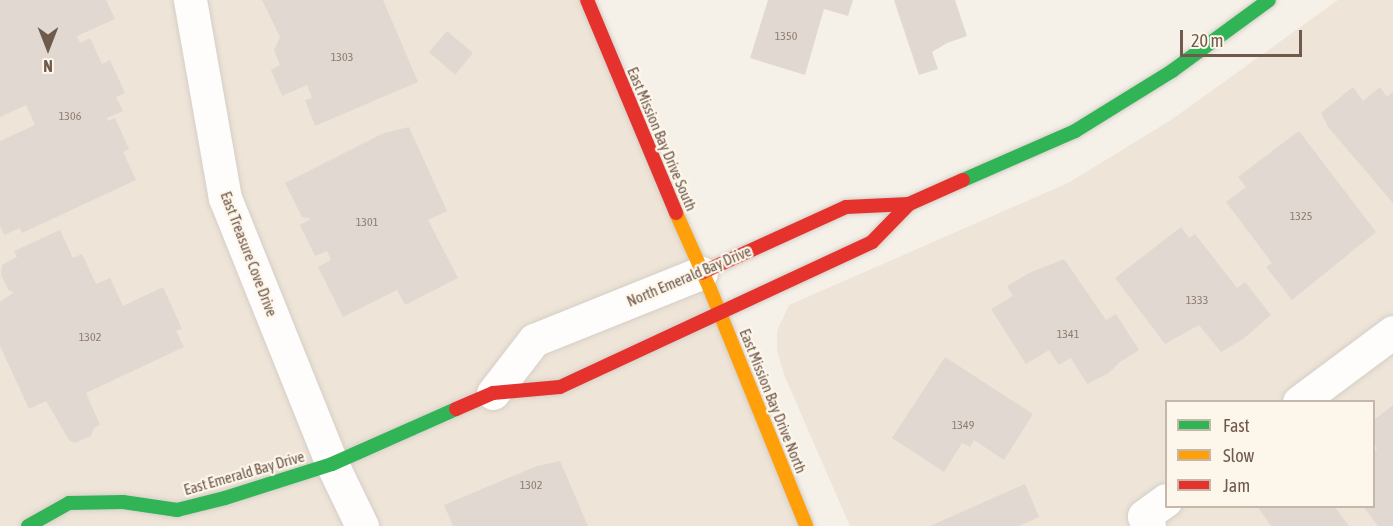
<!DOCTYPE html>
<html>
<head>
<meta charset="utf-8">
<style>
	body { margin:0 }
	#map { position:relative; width:1393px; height:526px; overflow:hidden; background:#f5f1e9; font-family:"Asap Condensed",sans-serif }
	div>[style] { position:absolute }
	.residential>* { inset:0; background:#eee4d7 }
	.building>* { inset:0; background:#e1d9d1 }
	.roads { filter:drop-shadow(0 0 2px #d4cec7) drop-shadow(0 0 2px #d4cec7) }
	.street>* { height:33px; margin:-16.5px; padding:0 16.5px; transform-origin:16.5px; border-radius:16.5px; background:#fefdfc }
	.fast>* { height:14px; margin:-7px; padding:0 7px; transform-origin:7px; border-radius:7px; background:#30b455 }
	.slow>* { height:14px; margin:-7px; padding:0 7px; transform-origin:7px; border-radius:7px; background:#ff9f0a }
	.jam>* { height:14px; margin:-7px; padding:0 7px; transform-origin:7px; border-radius:7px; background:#e5322d }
	span { translate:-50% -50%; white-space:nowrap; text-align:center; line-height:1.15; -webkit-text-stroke:4.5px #fdf6ea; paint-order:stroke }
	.number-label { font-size:12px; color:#8e7c70 }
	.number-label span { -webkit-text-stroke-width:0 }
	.street-label { font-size:15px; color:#705a4c }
	.legend { position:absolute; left:1165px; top:400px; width:210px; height:108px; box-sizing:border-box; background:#fdf6ea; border:2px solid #c5b8ab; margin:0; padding:8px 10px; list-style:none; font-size:18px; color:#705a4c }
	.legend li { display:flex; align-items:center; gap:12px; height:30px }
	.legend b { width:30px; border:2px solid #c5b8ab }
	.north { position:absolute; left:18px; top:18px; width:60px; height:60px; -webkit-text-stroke:4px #fdf6ea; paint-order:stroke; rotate:180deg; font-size:16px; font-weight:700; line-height:24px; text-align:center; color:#705a4c }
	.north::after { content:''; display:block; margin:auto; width:21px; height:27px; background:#705a4c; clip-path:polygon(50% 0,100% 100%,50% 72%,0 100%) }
	.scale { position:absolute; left:1180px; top:30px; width:122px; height:27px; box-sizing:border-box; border:3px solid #705a4c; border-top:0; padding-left:8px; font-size:18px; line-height:21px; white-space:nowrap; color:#705a4c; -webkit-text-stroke:4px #fdf6ea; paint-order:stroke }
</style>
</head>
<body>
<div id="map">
	<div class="residential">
		<i style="clip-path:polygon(0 0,587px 0,806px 526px,0 526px)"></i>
		<i style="clip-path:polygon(evenodd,1338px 0,1393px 0,1393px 526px,850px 526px,785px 377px,777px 351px,777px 331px,789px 305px,1068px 183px,1171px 120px,1338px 0,1166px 402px,1374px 402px,1374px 506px,1166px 506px,1166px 402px)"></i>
	</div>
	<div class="building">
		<i style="clip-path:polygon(0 0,106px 0,115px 19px,77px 36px,80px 43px,90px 38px,102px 64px,110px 60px,125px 93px,116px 97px,123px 111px,107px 118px,108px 121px,115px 118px,129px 149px,123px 152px,136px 180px,22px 233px,20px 228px,4px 235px,0 226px,0 141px,35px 125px,26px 105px,0 117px)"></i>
		<i style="clip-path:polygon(262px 0,383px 0,418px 82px,315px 126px,305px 100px,312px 98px,307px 85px,282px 96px,271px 70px,280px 65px,274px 50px,280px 37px)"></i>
		<i style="clip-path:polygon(768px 0,853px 0,848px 16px,824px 9px,805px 75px,750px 58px)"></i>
		<i style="clip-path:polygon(894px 0,955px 0,967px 36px,947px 43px,932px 52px,938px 69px,919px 75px)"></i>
		<i style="clip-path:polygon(447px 31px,473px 53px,455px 75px,429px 52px)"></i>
		<i style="clip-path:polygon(1353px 87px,1363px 101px,1380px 87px,1387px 97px,1393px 92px,1393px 203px,1328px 127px,1321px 113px)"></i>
		<i style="clip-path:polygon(409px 127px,447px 211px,428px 220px,458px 278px,405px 305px,397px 290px,343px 317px,318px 267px,331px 260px,327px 251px,315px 256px,300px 225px,311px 219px,302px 217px,285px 183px,384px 133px)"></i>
		<i style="clip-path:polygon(1299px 131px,1376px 232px,1292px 300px,1266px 267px,1272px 263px,1226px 202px,1246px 187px,1238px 177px)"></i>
		<i style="clip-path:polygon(1181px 227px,1189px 238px,1195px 234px,1237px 288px,1245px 282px,1271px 315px,1243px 339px,1221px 352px,1199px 325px,1165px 344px,1115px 278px)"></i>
		<i style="clip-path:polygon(60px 230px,73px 258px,82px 254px,96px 284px,110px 278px,123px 306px,163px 287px,182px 329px,176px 331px,184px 347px,86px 393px,100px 425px,94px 428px,91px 436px,75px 443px,69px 440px,46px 401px,29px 409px,0 346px,0 302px,14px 292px,9px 291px,1px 275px,2px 265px,17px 257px,14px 251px)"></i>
		<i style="clip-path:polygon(1064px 259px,1106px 320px,1116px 314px,1139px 350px,1120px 362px,1109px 373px,1087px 384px,1071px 358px,1059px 365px,1049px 350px,1026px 364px,991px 309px,1013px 296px,1007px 286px,1029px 273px)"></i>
		<i style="clip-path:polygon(945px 357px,1033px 414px,1004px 460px,974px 440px,970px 447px,962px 443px,944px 472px,892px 438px)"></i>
		<i style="clip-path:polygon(1393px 405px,1393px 526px,1378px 526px,1363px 506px,1374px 506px,1374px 452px,1377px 449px,1374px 444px,1374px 420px)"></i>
		<i style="clip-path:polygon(560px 461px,588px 526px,453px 526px,444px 505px,537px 466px)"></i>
		<i style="clip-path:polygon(1025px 484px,1039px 517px,1019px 526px,930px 526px)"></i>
		<i style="clip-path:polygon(1257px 506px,1334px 506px,1349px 526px,1271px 526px)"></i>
	</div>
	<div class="roads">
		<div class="street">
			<i style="left:190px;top:0;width:201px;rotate:80deg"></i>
			<i style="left:225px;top:198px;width:287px;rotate:68.1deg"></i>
			<i style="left:332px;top:464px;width:69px;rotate:64.2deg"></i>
			<i style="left:493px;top:393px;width:67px;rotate:-52.3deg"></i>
			<i style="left:534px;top:340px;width:180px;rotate:-21.9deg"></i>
			<i style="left:1299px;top:402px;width:117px;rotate:-36.7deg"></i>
			<i style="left:1149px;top:526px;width:11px;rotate:-117deg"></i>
			<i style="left:1144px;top:516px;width:27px;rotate:-36deg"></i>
		</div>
		<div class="fast">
			<i style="left:963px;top:180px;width:122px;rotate:-23.6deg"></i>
			<i style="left:1075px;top:131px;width:114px;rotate:-31.7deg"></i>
			<i style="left:1172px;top:71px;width:120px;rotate:-36.2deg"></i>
			<i style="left:28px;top:526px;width:47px;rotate:-29.3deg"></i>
			<i style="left:69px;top:503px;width:54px;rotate:-1.1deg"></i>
			<i style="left:123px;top:502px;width:55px;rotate:8.4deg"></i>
			<i style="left:177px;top:510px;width:49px;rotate:-14deg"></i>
			<i style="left:225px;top:498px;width:112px;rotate:-17.6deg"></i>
			<i style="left:332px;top:464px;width:136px;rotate:-23.9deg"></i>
		</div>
		<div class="slow">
			<i style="left:676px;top:213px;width:83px;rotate:65.9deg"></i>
			<i style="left:710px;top:289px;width:256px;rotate:67.9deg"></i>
		</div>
		<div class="jam">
			<i style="left:587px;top:0;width:231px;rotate:67.3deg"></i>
			<i style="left:701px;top:273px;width:159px;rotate:-24.5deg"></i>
			<i style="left:846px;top:207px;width:63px;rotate:-2.7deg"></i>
			<i style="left:909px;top:204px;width:59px;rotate:-24deg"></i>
			<i style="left:456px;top:409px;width:40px;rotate:-23.4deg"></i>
			<i style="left:493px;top:393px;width:67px;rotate:-5.1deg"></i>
			<i style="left:560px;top:387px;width:344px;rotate:-24.9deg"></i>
			<i style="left:872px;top:242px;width:53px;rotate:-45.8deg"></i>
		</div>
	</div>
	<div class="number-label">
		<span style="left:786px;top:37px">1350</span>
		<span style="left:342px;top:58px">1303</span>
		<span style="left:70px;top:117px">1306</span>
		<span style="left:1301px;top:217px">1325</span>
		<span style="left:367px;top:223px">1301</span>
		<span style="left:1197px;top:301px">1333</span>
		<span style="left:1068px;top:335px">1341</span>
		<span style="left:90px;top:338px">1302</span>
		<span style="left:963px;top:426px">1349</span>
		<span style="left:531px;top:486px">1302</span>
	</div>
	<div class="street-label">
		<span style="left:662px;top:139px;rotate:67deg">East Mission Bay Drive South</span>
		<span style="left:249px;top:254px;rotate:69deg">East Treasure Cove Drive</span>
		<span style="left:689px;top:276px;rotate:-23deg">North Emerald Bay Drive</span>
		<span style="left:773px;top:401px;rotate:68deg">East Mission Bay Drive North</span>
		<span style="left:244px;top:473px;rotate:-16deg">East Emerald Bay Drive</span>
	</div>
	<ul class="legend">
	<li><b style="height:8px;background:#30b455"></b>Fast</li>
	<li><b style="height:8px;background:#ff9f0a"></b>Slow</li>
	<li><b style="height:8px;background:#e5322d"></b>Jam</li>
	</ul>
	<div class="north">N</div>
	<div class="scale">20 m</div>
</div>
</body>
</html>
